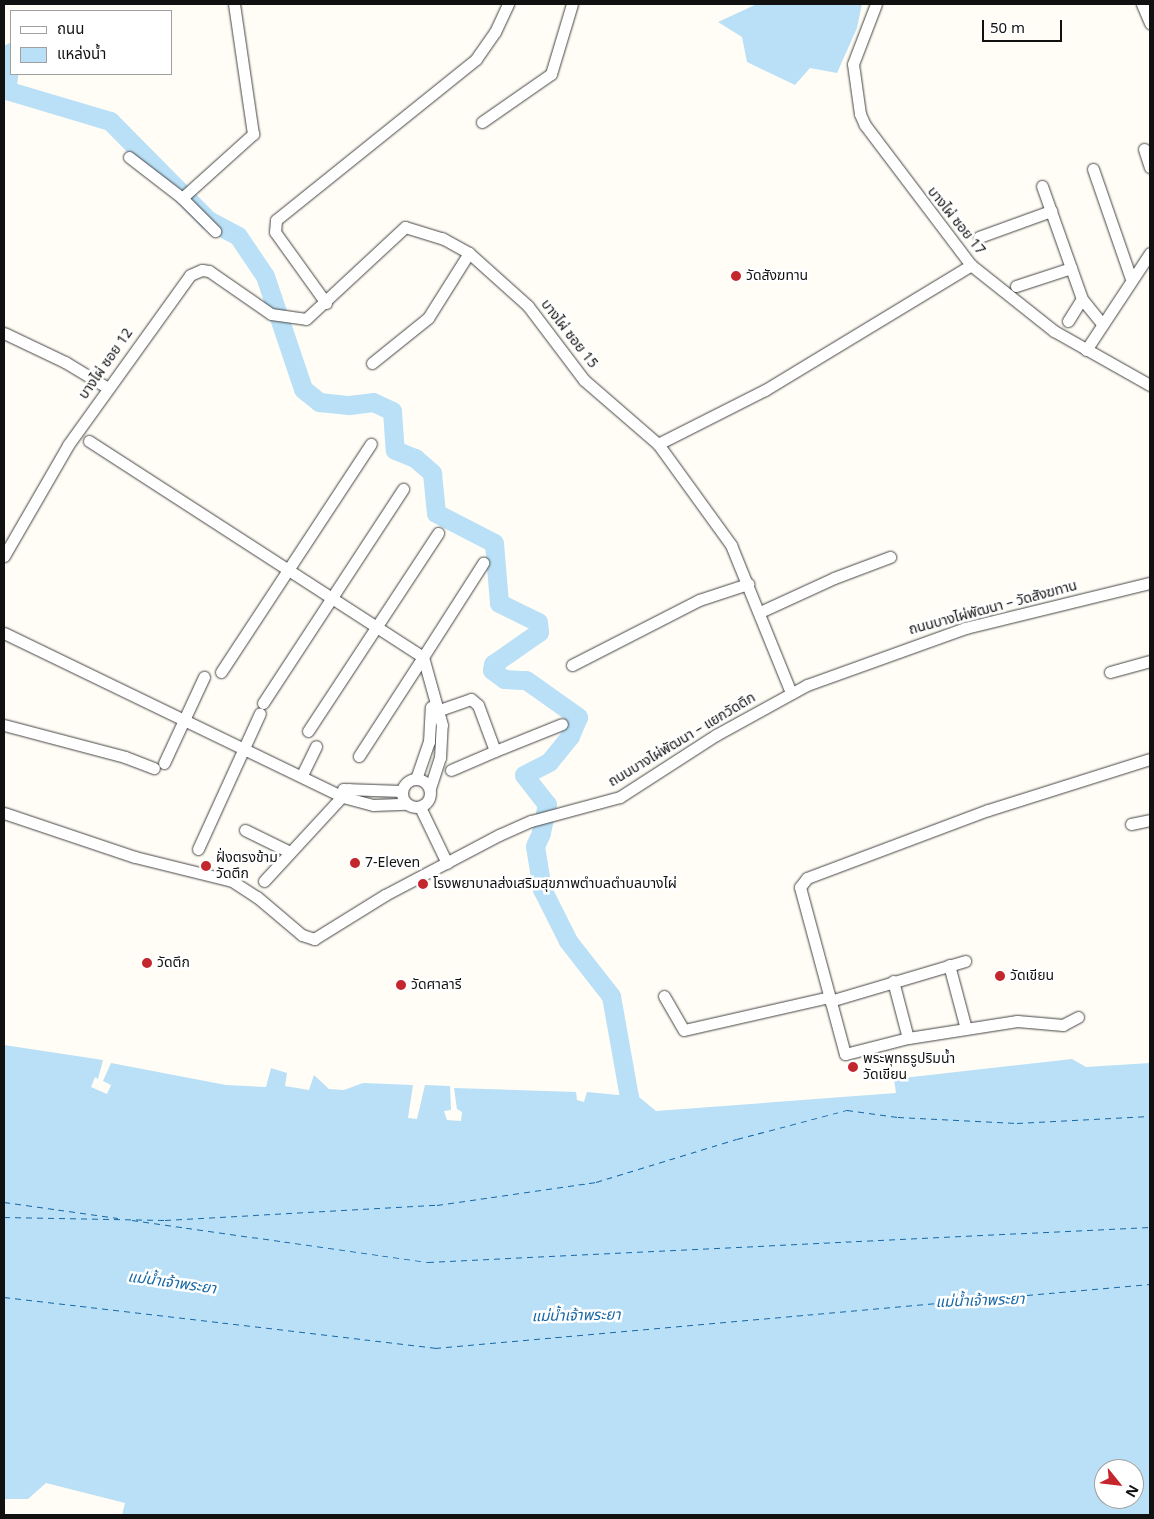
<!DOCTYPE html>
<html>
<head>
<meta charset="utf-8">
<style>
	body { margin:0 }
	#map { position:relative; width:1154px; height:1519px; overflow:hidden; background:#fffdf5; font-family:Georgia,"Noto Sans Thai",serif }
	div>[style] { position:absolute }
	.water>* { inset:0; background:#b9e0f7 }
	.river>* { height:19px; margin:-9.5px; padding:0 9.5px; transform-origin:9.5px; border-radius:9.5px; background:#b9e0f7 }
	.ferry>* { height:1px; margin-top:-0.5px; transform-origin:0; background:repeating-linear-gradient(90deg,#1768a6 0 6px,transparent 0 11px) }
	.roads { filter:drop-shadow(0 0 1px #444) drop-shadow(0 0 1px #444) }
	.minor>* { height:11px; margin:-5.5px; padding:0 5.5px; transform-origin:5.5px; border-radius:5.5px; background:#fff }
	.minor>.ring { margin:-5.5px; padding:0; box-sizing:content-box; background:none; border:11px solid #fff; border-radius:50% }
	.dots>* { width:14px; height:14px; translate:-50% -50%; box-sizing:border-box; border:2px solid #fff; border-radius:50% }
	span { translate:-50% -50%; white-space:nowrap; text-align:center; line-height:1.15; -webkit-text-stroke:5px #fff; paint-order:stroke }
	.street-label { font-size:14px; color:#111 }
	.poi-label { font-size:14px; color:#111 }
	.left { translate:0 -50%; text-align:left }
	.water-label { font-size:15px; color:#1768a6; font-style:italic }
	.frame { position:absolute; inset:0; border:5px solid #111; pointer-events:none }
	.legend { position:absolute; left:10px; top:10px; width:162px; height:65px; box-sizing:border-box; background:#fff; border:1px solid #a0a0a0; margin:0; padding:6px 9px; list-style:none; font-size:15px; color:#111 }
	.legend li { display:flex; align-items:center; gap:10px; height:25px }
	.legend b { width:25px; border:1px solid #a0a0a0 }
	.north { position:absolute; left:1094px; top:1459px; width:50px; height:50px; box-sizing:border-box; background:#fff; border:1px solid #a0a0a0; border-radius:50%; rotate:119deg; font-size:14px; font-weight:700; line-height:20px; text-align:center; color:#111 }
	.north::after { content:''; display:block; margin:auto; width:18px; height:22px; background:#c4262e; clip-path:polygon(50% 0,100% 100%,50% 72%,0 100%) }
	.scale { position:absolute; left:982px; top:20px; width:80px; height:22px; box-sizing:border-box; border:2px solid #111; border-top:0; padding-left:6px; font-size:15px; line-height:18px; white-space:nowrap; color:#111; -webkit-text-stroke:4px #fff; paint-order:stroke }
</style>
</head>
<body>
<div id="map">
	<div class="water">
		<i style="clip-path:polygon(757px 4px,862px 4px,857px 28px,837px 73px,810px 68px,795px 85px,747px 62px,742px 37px,718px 22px)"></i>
		<i style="clip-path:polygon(evenodd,4px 1045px,103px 1060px,98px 1079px,95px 1077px,91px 1087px,107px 1094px,111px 1085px,103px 1081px,111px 1063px,226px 1085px,266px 1087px,271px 1068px,287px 1073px,285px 1086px,309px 1090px,314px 1075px,329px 1089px,344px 1090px,363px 1083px,413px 1085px,408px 1118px,417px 1119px,425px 1085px,450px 1086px,451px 1110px,444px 1111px,447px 1120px,461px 1121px,462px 1112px,457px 1109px,454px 1088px,576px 1092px,577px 1100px,584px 1102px,587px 1092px,639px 1097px,656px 1111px,896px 1093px,894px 1079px,1072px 1059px,1086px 1067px,1150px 1063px,1150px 1515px,122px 1515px,125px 1503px,46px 1483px,28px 1499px,4px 1499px,4px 1045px,1104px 1469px,1134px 1469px,1134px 1499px,1104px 1499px,1104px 1469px)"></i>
	</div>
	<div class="river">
		<i style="left:11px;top:52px;width:38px;rotate:97deg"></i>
		<i style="left:6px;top:90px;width:109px;rotate:16.6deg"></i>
		<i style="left:110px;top:121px;width:139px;rotate:45.3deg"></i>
		<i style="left:208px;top:220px;width:34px;rotate:28deg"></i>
		<i style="left:238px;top:236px;width:48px;rotate:56deg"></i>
		<i style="left:265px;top:276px;width:119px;rotate:71.4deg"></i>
		<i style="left:303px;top:389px;width:21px;rotate:39deg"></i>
		<i style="left:319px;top:402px;width:30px;rotate:6deg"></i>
		<i style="left:349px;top:405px;width:24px;rotate:-7deg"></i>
		<i style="left:373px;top:402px;width:21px;rotate:25deg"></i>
		<i style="left:392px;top:411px;width:39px;rotate:86deg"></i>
		<i style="left:395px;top:450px;width:22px;rotate:22deg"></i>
		<i style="left:415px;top:458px;width:23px;rotate:41deg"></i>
		<i style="left:432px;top:473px;width:40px;rotate:84.3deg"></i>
		<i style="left:436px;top:513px;width:65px;rotate:27.3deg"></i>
		<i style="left:494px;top:543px;width:60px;rotate:85.2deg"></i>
		<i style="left:499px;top:603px;width:43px;rotate:26deg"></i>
		<i style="left:538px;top:622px;width:10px;rotate:84deg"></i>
		<i style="left:539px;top:632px;width:56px;rotate:145.2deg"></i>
		<i style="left:493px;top:664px;width:6px;rotate:99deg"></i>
		<i style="left:492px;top:670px;width:15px;rotate:37deg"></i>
		<i style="left:504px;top:679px;width:22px;rotate:3deg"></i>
		<i style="left:526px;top:680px;width:64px;rotate:35.4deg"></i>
		<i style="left:578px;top:717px;width:21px;rotate:113deg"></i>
		<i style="left:570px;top:736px;width:33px;rotate:129deg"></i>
		<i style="left:549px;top:762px;width:28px;rotate:153deg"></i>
		<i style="left:524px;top:775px;width:37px;rotate:52deg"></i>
		<i style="left:547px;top:804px;width:30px;rotate:102deg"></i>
		<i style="left:541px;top:833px;width:14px;rotate:115deg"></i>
		<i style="left:535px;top:846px;width:44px;rotate:80.8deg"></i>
		<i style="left:542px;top:889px;width:58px;rotate:63.4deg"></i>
		<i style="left:568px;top:941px;width:70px;rotate:52deg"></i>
		<i style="left:611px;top:996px;width:103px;rotate:79.9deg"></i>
		<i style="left:629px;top:1097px;width:24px;rotate:90deg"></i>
	</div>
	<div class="ferry">
		<i style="left:4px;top:1202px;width:115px;rotate:8deg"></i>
		<i style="left:4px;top:1217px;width:161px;rotate:1.1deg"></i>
		<i style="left:165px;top:1220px;width:272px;rotate:-3.2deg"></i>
		<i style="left:437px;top:1205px;width:161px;rotate:-8.2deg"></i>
		<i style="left:596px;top:1182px;width:147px;rotate:-17deg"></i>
		<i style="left:737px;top:1139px;width:114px;rotate:-14.8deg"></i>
		<i style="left:847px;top:1110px;width:51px;rotate:7.8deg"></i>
		<i style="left:898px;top:1117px;width:119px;rotate:2.9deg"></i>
		<i style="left:1017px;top:1123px;width:133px;rotate:-3deg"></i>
		<i style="left:132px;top:1220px;width:299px;rotate:8.1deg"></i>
		<i style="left:428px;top:1262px;width:723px;rotate:-2.78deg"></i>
		<i style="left:4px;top:1297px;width:434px;rotate:6.7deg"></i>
		<i style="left:435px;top:1348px;width:718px;rotate:-5.11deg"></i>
	</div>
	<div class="roads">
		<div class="minor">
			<i style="left:876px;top:4px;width:64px;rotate:111deg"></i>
			<i style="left:853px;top:64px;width:50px;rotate:82deg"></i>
			<i style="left:860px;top:114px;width:12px;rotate:66deg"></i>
			<i style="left:865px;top:125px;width:176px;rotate:52.9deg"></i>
			<i style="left:971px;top:265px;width:106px;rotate:38.5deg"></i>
			<i style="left:1054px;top:331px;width:110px;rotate:29.4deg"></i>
			<i style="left:1142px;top:4px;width:21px;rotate:67deg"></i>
			<i style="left:482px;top:122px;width:84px;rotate:-34.8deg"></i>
			<i style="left:551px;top:74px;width:73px;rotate:-73.3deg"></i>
			<i style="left:1144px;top:149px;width:19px;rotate:72deg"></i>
			<i style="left:129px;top:157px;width:67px;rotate:37.7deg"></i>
			<i style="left:182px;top:198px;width:96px;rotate:-42deg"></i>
			<i style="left:253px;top:134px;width:131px;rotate:-98.3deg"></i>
			<i style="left:1093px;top:169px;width:116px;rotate:70.9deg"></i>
			<i style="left:1042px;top:186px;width:120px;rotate:70.5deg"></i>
			<i style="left:1082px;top:299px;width:32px;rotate:51deg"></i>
			<i style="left:182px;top:198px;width:47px;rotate:45deg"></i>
			<i style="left:979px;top:237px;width:77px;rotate:-19.9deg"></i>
			<i style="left:1016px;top:286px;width:58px;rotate:-18.1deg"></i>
			<i style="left:326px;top:303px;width:87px;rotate:-125.7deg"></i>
			<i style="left:275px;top:232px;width:12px;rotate:-85deg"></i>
			<i style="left:276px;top:220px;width:257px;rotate:-38.8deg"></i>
			<i style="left:476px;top:59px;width:33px;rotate:-55deg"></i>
			<i style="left:495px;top:32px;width:31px;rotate:-65deg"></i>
			<i style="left:1068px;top:321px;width:26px;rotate:-58deg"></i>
			<i style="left:4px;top:333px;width:68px;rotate:25.4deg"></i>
			<i style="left:65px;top:362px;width:50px;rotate:31.2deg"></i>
			<i style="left:1086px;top:350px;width:116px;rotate:-56.6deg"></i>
			<i style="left:372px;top:363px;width:72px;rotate:-38.8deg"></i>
			<i style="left:428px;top:318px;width:77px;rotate:-57.8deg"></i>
			<i style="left:89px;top:441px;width:398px;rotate:32.9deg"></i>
			<i style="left:423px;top:657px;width:118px;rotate:122.9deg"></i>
			<i style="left:658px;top:444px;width:120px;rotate:-26.8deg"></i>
			<i style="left:765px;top:390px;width:241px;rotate:-31.2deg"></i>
			<i style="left:4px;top:556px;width:128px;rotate:-60deg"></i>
			<i style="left:68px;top:445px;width:209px;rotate:-54.3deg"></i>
			<i style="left:190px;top:275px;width:13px;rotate:-23deg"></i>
			<i style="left:202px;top:270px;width:7px;rotate:8deg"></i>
			<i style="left:209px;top:271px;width:75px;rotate:34.7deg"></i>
			<i style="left:271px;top:314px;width:35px;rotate:8deg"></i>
			<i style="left:306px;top:319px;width:135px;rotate:-42.9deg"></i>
			<i style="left:405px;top:227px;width:39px;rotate:17deg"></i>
			<i style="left:442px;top:238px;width:31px;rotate:29deg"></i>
			<i style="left:469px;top:253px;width:79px;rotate:41.9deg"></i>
			<i style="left:528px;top:306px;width:93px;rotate:52.9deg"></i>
			<i style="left:584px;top:380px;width:98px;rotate:40.9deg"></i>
			<i style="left:658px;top:444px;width:125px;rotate:54.1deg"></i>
			<i style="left:731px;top:545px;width:160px;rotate:67.9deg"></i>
			<i style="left:760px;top:612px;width:81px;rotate:-24.7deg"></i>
			<i style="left:834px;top:578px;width:60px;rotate:-20.6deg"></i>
			<i style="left:4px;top:633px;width:377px;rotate:25.8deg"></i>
			<i style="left:343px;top:797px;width:31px;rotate:15deg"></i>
			<i style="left:373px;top:805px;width:33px;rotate:-2deg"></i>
			<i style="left:572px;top:665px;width:143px;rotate:-27.1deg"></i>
			<i style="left:699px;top:600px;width:52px;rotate:-18.1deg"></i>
			<i style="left:221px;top:672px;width:273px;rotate:-56.7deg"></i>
			<i style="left:1110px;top:672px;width:41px;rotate:-15.4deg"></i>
			<i style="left:263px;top:703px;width:256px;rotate:-56.8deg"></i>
			<i style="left:431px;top:713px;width:42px;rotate:-19.3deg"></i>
			<i style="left:471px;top:699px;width:9px;rotate:41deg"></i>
			<i style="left:478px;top:705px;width:49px;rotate:69.7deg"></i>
			<i style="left:495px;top:751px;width:72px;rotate:-21.9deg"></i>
			<i style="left:4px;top:725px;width:125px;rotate:14.8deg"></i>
			<i style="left:125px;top:757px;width:31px;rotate:21deg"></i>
			<i style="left:308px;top:731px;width:237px;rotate:-56.7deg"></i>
			<i style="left:164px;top:763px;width:95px;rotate:-65.1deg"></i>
			<i style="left:451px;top:770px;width:48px;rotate:-23.4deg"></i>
			<i style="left:302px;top:775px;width:32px;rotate:-64deg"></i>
			<i class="ring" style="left:402px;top:779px;width:17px;height:17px"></i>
			<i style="left:416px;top:779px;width:39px;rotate:-71deg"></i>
			<i style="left:429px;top:742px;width:35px;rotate:-87deg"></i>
			<i style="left:430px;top:788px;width:32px;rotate:-72deg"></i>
			<i style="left:440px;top:758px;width:33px;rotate:-87deg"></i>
			<i style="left:442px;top:725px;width:71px;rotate:-105.6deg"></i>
			<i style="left:423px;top:657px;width:112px;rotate:-57.4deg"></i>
			<i style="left:343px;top:789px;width:59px;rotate:1.9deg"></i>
			<i style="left:420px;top:807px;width:62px;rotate:64.3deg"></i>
			<i style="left:4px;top:813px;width:138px;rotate:18.6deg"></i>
			<i style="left:135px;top:857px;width:100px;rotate:13.9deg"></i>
			<i style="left:232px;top:881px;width:30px;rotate:33deg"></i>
			<i style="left:257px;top:897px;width:59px;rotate:40.2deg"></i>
			<i style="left:302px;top:935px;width:13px;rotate:18deg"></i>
			<i style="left:314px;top:939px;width:84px;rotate:-31.8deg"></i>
			<i style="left:385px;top:895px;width:129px;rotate:-27.8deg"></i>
			<i style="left:499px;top:835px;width:35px;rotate:-24deg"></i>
			<i style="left:531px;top:821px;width:92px;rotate:-15.1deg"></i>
			<i style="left:620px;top:797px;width:114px;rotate:-32.9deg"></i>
			<i style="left:716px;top:735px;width:104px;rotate:-28.8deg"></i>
			<i style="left:807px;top:685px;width:168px;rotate:-19.8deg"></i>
			<i style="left:965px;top:628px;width:190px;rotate:-13.7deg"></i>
			<i style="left:1131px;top:824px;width:19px;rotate:-12deg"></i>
			<i style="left:245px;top:830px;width:50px;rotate:26.1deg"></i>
			<i style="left:198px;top:849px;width:149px;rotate:-65.5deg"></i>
			<i style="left:264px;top:881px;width:125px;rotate:-47.3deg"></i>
			<i style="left:949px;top:965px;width:66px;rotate:75.1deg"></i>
			<i style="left:893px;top:981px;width:59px;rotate:75.3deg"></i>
			<i style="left:664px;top:996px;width:39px;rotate:60deg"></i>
			<i style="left:684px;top:1030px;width:149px;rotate:-12.8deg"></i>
			<i style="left:830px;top:1001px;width:141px;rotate:-16.5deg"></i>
			<i style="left:1078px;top:1017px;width:17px;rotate:152deg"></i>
			<i style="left:1063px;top:1025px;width:46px;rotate:-175deg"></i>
			<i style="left:1017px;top:1021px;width:110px;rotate:171.1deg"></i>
			<i style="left:908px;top:1038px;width:65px;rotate:165.7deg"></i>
			<i style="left:845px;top:1054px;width:173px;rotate:-105.1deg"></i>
			<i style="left:800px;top:887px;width:11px;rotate:-52deg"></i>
			<i style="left:807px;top:878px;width:193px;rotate:-20.6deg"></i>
			<i style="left:988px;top:810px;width:170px;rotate:-17.5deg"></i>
		</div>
	</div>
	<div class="dots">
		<i style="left:736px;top:276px;background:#c4262e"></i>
		<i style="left:355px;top:863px;background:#c4262e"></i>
		<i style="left:206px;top:866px;background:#c4262e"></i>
		<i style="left:423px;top:884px;background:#c4262e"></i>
		<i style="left:147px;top:963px;background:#c4262e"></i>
		<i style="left:1000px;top:976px;background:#c4262e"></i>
		<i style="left:401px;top:985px;background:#c4262e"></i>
		<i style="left:853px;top:1067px;background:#c4262e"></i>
	</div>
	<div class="street-label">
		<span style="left:956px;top:221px;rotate:51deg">บางไผ่ ซอย 17</span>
		<span style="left:569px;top:334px;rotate:52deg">บางไผ่ ซอย 15</span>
		<span style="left:106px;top:364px;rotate:-55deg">บางไผ่ ซอย 12</span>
		<span style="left:993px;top:608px;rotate:-15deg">ถนนบางไผ่พัฒนา – วัดสังฆทาน</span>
		<span style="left:682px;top:740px;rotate:-31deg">ถนนบางไผ่พัฒนา – แยกวัดตึก</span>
	</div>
	<div class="poi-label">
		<span class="left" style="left:746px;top:276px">วัดสังฆทาน</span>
		<span class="left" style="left:216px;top:866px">ฝั่งตรงข้าม<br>วัดตึก</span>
		<span class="left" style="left:365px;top:863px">7-Eleven</span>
		<span class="left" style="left:433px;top:884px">โรงพยาบาลส่งเสริมสุขภาพตำบลตำบลบางไผ่</span>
		<span class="left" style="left:157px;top:963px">วัดตึก</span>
		<span class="left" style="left:1010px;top:976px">วัดเขียน</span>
		<span class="left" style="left:411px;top:985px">วัดศาลารี</span>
		<span class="left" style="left:863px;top:1067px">พระพุทธรูปริมน้ำ<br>วัดเขียน</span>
	</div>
	<div class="water-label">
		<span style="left:172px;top:1283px;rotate:8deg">แม่น้ำเจ้าพระยา</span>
		<span style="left:980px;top:1301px;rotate:-2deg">แม่น้ำเจ้าพระยา</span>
		<span style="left:576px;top:1316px;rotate:-1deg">แม่น้ำเจ้าพระยา</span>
	</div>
	<div class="frame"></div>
	<ul class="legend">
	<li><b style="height:6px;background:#fff"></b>ถนน</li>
	<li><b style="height:14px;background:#b9e0f7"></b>แหล่งน้ำ</li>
	</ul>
	<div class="north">N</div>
	<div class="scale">50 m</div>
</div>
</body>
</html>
